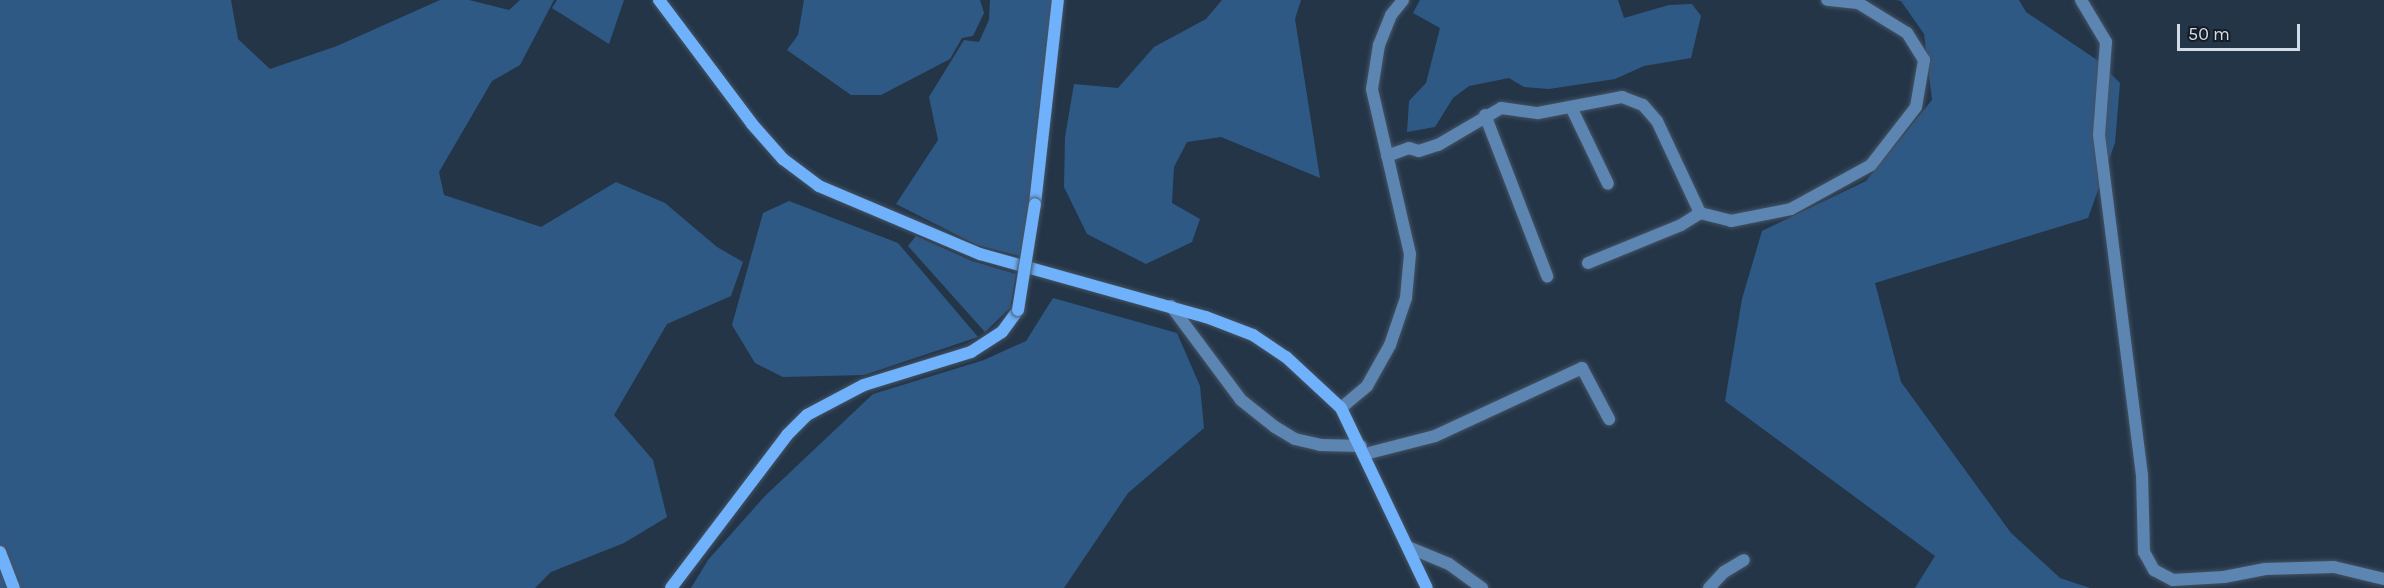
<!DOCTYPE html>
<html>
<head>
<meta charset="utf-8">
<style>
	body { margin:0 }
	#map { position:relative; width:2384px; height:588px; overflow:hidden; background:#243548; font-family:Karla,sans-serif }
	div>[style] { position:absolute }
	.green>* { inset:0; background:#2f5985 }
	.roads { filter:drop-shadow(0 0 2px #435365) drop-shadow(0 0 2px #435365) }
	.street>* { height:12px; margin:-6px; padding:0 6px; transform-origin:6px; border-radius:6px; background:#5c85b2 }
	.secondary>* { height:12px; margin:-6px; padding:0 6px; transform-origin:6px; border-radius:6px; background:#6fb1fa }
	.bridges { filter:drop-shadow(0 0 2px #435365) drop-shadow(0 0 2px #435365) }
	.secondary-bridge>* { height:12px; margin:-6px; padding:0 6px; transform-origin:6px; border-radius:6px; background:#6fb1fa }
	span { translate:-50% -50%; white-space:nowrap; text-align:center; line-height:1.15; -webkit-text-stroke:4.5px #151c25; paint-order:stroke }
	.scale { position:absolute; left:2177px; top:24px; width:123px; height:27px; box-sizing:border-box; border:3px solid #d1dce8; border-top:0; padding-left:8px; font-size:18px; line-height:21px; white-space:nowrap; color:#d1dce8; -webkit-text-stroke:4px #151c25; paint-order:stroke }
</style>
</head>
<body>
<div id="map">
	<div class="green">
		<i style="clip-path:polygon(0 0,231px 0,238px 39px,270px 69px,337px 46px,440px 0,469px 0,509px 10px,520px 0,554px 0,520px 65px,492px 81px,439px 172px,444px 195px,541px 227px,616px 182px,665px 203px,717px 247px,743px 262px,731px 296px,667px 324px,614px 415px,653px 460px,667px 517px,624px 543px,551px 572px,535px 588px,0 588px)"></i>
		<i style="clip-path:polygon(557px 0,624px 0,609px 44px,552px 8px)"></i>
		<i style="clip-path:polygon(804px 0,980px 0,984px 13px,973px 36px,962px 38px,950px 59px,881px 95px,851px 95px,787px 50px,798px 35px)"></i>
		<i style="clip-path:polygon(990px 0,1052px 0,1032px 196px,1020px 256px,977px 245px,896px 204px,938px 140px,929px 97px,964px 40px,979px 42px,989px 20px)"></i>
		<i style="clip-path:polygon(1222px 0,1301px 0,1295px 19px,1320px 178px,1221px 137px,1187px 142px,1174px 167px,1172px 203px,1200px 219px,1192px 242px,1146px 264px,1087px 234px,1064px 187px,1065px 137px,1074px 84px,1118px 88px,1154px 47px,1206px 19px)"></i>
		<i style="clip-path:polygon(1420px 0,1618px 0,1624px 18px,1669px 5px,1692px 4px,1701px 16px,1691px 58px,1644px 66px,1615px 79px,1549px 89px,1524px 87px,1509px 78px,1469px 86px,1453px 98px,1435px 127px,1407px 132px,1409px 101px,1426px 83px,1440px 28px,1413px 13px)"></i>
		<i style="clip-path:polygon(1896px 0,2019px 0,2026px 12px,2097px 60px,2120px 83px,2115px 143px,2088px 218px,1875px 283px,1901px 382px,2011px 533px,2060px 578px,2090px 588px,1915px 588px,1935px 556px,1725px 401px,1742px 299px,1762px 231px,1866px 181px,1932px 100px,1924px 34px,1901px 1px)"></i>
		<i style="clip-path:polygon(789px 201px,898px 243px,978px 337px,864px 375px,783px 377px,755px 363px,732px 325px,763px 213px)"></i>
		<i style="clip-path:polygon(916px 236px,972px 261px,1016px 274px,1010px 308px,985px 332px,908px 246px)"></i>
		<i style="clip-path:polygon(1053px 298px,1177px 333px,1200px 386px,1204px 428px,1128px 493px,1064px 588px,691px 588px,708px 560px,765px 496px,873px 394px,984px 360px,1026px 341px)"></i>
	</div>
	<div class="roads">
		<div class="street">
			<i style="left:2081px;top:0;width:49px;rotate:59.2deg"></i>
			<i style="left:2106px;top:42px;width:93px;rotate:94.3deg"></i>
			<i style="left:2099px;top:135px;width:343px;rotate:82.8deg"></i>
			<i style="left:2142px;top:475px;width:77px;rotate:88.5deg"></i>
			<i style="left:2144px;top:552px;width:21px;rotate:61deg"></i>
			<i style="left:2154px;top:570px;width:21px;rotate:28deg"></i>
			<i style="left:2173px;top:580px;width:51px;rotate:-3.4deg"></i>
			<i style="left:2224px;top:577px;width:42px;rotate:-11deg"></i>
			<i style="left:2265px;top:569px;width:69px;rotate:-1.7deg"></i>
			<i style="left:2334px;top:567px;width:51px;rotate:13.5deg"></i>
			<i style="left:1571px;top:107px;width:85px;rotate:64.3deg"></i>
			<i style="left:1485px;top:115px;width:173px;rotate:68.9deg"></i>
			<i style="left:1387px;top:156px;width:23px;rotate:-20deg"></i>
			<i style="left:1409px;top:148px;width:10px;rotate:17deg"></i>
			<i style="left:1419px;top:151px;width:20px;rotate:-18deg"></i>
			<i style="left:1438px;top:145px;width:73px;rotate:-30.4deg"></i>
			<i style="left:1501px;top:108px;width:37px;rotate:8deg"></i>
			<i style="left:1538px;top:113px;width:86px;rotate:-10.8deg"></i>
			<i style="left:1622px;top:97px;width:22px;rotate:21deg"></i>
			<i style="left:1643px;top:105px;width:21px;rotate:49deg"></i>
			<i style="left:1657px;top:121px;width:102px;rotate:64.9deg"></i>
			<i style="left:1700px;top:213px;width:32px;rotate:14deg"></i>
			<i style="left:1731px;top:221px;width:61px;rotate:-11.3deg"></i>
			<i style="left:1791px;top:209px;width:91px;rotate:-28.8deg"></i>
			<i style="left:1871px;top:165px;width:73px;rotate:-52.2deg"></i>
			<i style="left:1916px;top:107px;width:48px;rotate:-80.3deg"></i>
			<i style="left:1924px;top:60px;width:32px;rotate:-122deg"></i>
			<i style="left:1907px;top:33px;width:57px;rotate:-148.5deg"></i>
			<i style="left:1858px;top:3px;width:31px;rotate:-174deg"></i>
			<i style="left:1588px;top:263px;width:100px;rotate:-22.2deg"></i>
			<i style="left:1681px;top:225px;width:22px;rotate:-32deg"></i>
			<i style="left:1171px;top:306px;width:117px;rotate:53.3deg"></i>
			<i style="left:1241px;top:400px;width:43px;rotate:38.5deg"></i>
			<i style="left:1275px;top:427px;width:23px;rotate:31deg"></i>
			<i style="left:1295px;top:439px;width:26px;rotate:13deg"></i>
			<i style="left:1320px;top:445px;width:41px;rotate:1.4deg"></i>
			<i style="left:1341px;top:408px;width:34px;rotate:-40deg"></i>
			<i style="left:1367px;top:386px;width:47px;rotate:-60.7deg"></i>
			<i style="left:1390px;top:345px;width:50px;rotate:-71.2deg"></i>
			<i style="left:1406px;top:298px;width:44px;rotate:-84.8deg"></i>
			<i style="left:1410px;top:254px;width:169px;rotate:-103deg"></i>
			<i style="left:1372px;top:89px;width:45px;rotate:-81deg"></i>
			<i style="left:1379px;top:45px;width:32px;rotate:-68deg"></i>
			<i style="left:1391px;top:15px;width:19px;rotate:-51deg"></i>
			<i style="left:1365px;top:454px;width:72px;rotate:-14.4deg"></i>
			<i style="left:1435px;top:436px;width:162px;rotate:-24.8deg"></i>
			<i style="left:1582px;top:368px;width:58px;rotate:62.1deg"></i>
			<i style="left:1408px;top:547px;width:44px;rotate:22.5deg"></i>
			<i style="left:1449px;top:564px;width:41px;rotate:36deg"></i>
			<i style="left:1709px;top:588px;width:22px;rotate:-47deg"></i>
			<i style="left:1724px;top:572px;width:23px;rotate:-31deg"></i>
		</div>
		<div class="secondary">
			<i style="left:659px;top:0;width:155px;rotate:53.1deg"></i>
			<i style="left:752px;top:124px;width:47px;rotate:48.5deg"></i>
			<i style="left:783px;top:159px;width:45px;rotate:36.9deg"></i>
			<i style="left:819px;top:186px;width:175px;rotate:22.9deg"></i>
			<i style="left:980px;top:254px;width:235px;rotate:15.6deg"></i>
			<i style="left:1206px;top:317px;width:50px;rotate:21deg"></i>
			<i style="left:1253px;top:335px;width:40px;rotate:34deg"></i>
			<i style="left:1286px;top:357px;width:75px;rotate:42.8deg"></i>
			<i style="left:1341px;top:408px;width:199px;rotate:64.5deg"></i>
			<i style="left:1035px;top:204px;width:205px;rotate:-83.6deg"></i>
			<i style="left:0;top:552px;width:39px;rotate:69deg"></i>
			<i style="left:671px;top:588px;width:192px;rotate:-52.8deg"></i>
			<i style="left:787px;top:435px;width:28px;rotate:-45deg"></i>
			<i style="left:807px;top:415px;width:64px;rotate:-27.8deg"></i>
			<i style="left:864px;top:385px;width:112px;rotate:-17.1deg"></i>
			<i style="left:971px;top:352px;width:37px;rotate:-33deg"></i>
			<i style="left:1002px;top:332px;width:27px;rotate:-54deg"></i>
		</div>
	</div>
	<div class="bridges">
		<div class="secondary-bridge">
			<i style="left:1018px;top:310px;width:107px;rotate:-80.9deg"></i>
		</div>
	</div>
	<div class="scale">50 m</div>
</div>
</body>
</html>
